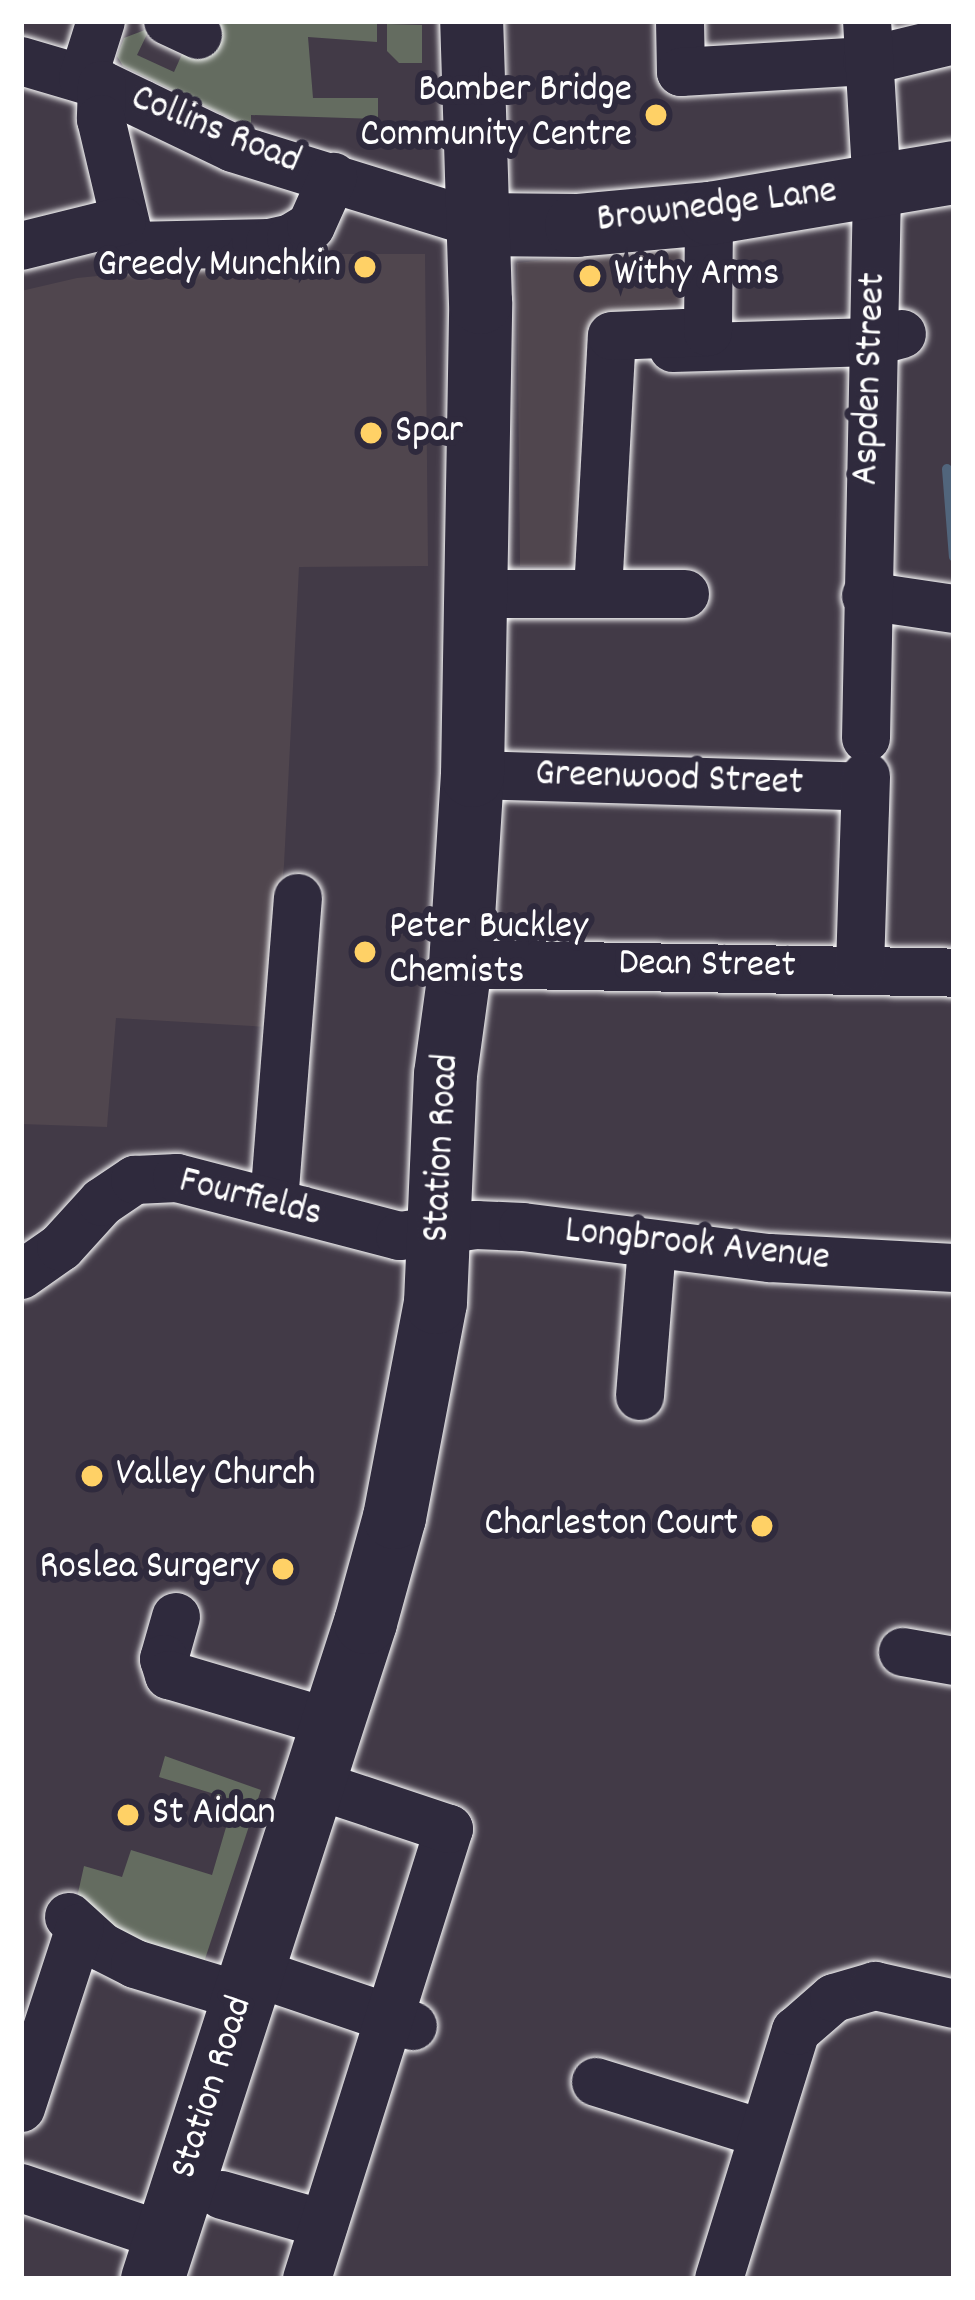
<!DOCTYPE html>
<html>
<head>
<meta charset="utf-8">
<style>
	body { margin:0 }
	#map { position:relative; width:975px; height:2300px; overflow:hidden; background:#423a47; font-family:Dekko,sans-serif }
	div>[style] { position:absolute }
	.built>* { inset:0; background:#50464e }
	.green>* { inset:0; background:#646c60 }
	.stream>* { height:10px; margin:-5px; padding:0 5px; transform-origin:5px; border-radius:5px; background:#51657c }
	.roads { filter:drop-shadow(0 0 3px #fff) drop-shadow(0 0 3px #fff) }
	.minor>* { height:48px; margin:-24px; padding:0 24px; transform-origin:24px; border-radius:24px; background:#2f2a3d }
	.major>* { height:63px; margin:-31.5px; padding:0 31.5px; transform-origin:31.5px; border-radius:31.5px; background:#2f2a3d }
	.dots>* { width:33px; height:33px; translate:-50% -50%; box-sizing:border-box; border:6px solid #2f2a3d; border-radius:50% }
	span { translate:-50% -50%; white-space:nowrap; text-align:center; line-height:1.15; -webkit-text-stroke:12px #2f2a3d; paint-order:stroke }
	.poi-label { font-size:39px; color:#fff }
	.right { translate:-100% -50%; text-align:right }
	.left { translate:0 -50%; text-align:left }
	.street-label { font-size:39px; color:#fff }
	.frame { position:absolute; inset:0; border:24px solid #fff; pointer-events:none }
</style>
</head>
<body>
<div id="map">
	<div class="built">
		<i style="clip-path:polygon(702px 243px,708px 332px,612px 336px,600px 567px,520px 566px,517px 263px)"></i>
		<i style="clip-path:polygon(322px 254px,425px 254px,428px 566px,299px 567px,284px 865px,267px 1027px,116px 1018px,107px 1127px,21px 1124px,21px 291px,77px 278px)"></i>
	</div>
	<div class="green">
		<i style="clip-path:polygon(206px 21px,377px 24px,377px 42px,308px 37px,313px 98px,378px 98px,378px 119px,251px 115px,251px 125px,240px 123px,123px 66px,117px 56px,124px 38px,150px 28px,137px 55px,174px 72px,187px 43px)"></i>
		<i style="clip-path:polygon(387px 24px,422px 25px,422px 63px,399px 63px,387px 51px)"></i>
		<i style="clip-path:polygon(165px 1756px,261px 1790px,203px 1965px,113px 1936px,87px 1914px,78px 1893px,84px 1866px,122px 1877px,131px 1850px,212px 1875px,234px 1800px,159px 1777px)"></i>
	</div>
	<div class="stream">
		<i style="left:947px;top:469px;width:88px;rotate:85.5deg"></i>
	</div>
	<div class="roads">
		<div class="minor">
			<i style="left:168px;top:21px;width:33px;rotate:25deg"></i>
			<i style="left:680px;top:21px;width:51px;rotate:88.9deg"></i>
			<i style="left:681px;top:72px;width:186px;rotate:-3.4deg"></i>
			<i style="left:867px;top:61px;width:89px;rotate:-13.6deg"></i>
			<i style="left:21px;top:61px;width:84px;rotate:16.5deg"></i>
			<i style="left:102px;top:85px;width:145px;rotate:25.7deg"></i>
			<i style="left:233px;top:148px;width:257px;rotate:17.2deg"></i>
			<i style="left:83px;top:78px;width:60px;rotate:-72.5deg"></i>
			<i style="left:102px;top:85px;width:34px;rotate:92deg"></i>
			<i style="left:101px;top:119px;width:130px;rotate:76.7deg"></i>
			<i style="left:131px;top:246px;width:139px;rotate:-1.2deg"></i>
			<i style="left:270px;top:243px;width:22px;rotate:-13deg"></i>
			<i style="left:291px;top:238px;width:23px;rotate:-31deg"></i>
			<i style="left:311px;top:226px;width:54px;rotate:-65.8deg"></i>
			<i style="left:21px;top:246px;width:104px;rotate:-13.9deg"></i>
			<i style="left:673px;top:348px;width:199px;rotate:-1.7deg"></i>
			<i style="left:872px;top:342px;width:31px;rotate:-15deg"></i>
			<i style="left:598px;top:592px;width:256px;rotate:-86.9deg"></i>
			<i style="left:612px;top:336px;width:96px;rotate:-2.4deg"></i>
			<i style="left:708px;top:332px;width:119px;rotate:-89.5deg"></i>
			<i style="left:476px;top:594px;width:209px"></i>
			<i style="left:866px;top:596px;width:89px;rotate:8.4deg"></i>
			<i style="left:866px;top:738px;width:549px;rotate:-88.85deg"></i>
			<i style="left:877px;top:189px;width:168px;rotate:-93.4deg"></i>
			<i style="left:472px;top:775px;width:393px;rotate:1.7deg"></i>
			<i style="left:460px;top:964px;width:494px;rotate:1deg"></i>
			<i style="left:860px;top:968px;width:192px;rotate:-88.2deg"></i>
			<i style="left:274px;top:1202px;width:305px;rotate:-85.5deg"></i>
			<i style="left:21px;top:1275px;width:49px;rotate:-35deg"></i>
			<i style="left:61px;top:1247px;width:61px;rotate:-47.7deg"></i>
			<i style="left:102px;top:1202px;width:40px;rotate:-34deg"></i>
			<i style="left:135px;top:1180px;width:42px;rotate:-2.7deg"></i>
			<i style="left:177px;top:1178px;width:230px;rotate:14.6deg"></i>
			<i style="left:400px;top:1236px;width:77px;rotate:-8.2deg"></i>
			<i style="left:476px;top:1225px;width:47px;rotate:2.4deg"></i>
			<i style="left:523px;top:1227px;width:249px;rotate:7.2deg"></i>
			<i style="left:770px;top:1258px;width:184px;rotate:3.1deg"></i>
			<i style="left:640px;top:1396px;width:150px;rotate:-85.4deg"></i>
			<i style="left:176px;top:1617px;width:44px;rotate:105.9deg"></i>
			<i style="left:164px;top:1659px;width:17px;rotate:73deg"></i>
			<i style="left:169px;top:1675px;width:169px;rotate:16.5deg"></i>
			<i style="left:903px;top:1652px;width:52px;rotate:10deg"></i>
			<i style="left:69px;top:1917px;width:45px;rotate:42.3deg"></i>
			<i style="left:102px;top:1947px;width:37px;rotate:27deg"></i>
			<i style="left:135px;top:1964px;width:113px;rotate:17deg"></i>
			<i style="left:251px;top:1971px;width:171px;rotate:18.8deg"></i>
			<i style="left:596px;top:2082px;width:173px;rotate:17.2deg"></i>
			<i style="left:21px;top:2108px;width:190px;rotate:-71.9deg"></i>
			<i style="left:21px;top:2188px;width:153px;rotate:18.7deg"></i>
			<i style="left:222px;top:2195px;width:106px;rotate:15.9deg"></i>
			<i style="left:307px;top:2279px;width:472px;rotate:-72.5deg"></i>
			<i style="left:449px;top:1829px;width:145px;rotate:-161.6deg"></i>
			<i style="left:719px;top:2279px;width:260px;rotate:-72.8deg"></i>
			<i style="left:796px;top:2031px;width:50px;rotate:-41deg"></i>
			<i style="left:834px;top:1998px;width:43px;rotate:-16.3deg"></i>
			<i style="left:875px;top:1986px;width:81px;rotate:12.8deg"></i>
		</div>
		<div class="major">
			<i style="left:478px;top:224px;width:98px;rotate:0.6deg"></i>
			<i style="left:576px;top:225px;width:134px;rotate:-5.2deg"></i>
			<i style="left:709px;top:213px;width:248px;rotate:-9.5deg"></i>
			<i style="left:152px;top:2279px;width:691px;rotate:-72.04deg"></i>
			<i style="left:365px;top:1622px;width:109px;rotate:-74.6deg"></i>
			<i style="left:394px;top:1517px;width:219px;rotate:-79.2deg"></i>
			<i style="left:435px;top:1302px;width:228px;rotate:-87.5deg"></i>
			<i style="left:445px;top:1074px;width:111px;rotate:-82.2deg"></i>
			<i style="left:460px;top:964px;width:189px;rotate:-86.4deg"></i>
			<i style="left:472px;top:775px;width:473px;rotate:-89deg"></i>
			<i style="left:480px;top:302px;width:281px;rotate:-91.8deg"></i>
		</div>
	</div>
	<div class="dots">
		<i style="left:656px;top:115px;background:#ffd166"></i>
		<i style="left:365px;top:267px;background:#ffd166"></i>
		<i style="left:590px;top:276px;background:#ffd166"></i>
		<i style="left:371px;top:433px;background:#ffd166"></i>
		<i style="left:365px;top:952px;background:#ffd166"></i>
		<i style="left:92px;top:1476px;background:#ffd166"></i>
		<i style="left:762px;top:1526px;background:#ffd166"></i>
		<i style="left:283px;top:1569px;background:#ffd166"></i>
		<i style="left:128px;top:1815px;background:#ffd166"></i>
	</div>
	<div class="poi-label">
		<span class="right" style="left:632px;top:115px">Bamber Bridge<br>Community Centre</span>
		<span class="right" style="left:341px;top:267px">Greedy Munchkin</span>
		<span class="left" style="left:614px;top:276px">Withy Arms</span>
		<span class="left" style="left:395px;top:433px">Spar</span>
		<span class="left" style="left:389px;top:952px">Peter Buckley<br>Chemists</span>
		<span class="left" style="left:116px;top:1476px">Valley Church</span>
		<span class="right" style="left:738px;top:1526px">Charleston Court</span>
		<span class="right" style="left:259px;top:1569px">Roslea Surgery</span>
		<span class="left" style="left:152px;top:1815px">St Aidan</span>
	</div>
	<div class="street-label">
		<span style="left:215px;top:132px;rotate:22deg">Collins Road</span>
		<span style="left:717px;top:208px;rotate:-7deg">Brownedge Lane</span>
		<span style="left:872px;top:379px;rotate:-88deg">Aspden Street</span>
		<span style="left:669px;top:781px;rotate:2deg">Greenwood Street</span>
		<span style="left:707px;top:967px;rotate:1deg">Dean Street</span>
		<span style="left:444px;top:1148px;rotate:-87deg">Station Road</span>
		<span style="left:250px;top:1200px;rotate:14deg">Fourfields</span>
		<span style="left:697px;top:1247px;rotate:6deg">Longbrook Avenue</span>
		<span style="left:214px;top:2088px;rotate:-72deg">Station Road</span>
	</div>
	<div class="frame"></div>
</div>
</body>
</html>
